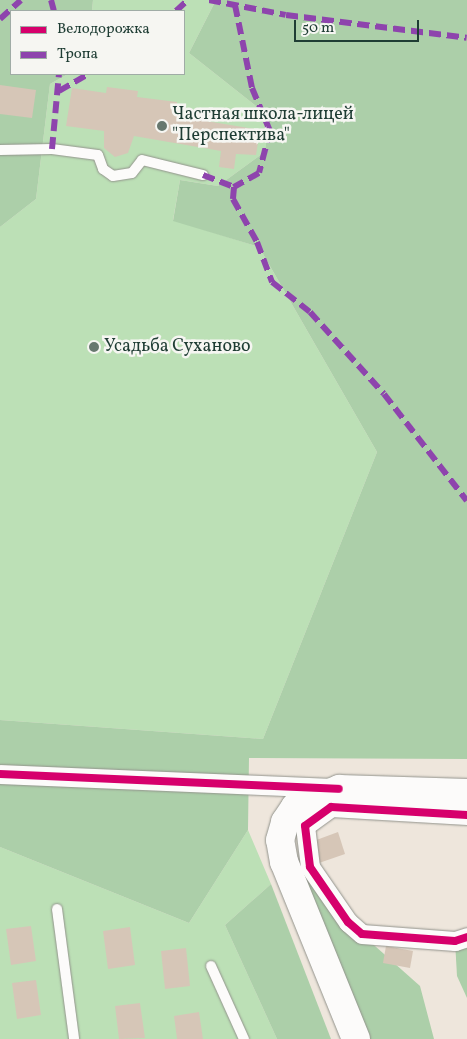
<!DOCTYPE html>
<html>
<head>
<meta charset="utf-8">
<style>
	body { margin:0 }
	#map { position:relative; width:467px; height:1039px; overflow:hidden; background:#eee6dc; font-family:Vollkorn,serif }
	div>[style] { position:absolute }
	.green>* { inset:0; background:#bce0b6 }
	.forest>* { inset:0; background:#accfa9 }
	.building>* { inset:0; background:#d6c6b7 }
	.roads { filter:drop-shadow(0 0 1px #92938c) drop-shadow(0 0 1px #92938c) }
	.lane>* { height:10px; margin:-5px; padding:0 5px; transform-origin:5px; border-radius:5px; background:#fcfbfa }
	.street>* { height:19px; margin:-9.5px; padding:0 9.5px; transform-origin:9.5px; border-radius:9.5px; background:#fcfbfa }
	.secondary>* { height:28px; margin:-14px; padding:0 14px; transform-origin:14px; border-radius:14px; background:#fcfbfa }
	.quiet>* { height:6px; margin-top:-3px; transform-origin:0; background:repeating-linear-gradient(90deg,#8e44ad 0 12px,transparent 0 18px) }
	.cycleway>* { height:8px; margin:-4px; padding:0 4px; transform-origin:4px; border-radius:4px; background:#d6006c }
	.dots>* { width:14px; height:14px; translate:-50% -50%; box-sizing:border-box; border:2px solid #f6f6f2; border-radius:50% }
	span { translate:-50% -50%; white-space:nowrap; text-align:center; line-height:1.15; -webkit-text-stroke:5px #f6f6f2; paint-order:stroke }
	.poi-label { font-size:18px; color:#1f3d34 }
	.left { translate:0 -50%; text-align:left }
	.legend { position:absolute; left:10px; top:10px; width:175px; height:65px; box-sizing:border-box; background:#f6f6f2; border:1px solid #a0aca6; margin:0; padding:6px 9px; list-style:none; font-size:15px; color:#1f3d34 }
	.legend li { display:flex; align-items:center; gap:10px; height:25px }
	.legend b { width:25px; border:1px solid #a0aca6 }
	.scale { position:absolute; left:294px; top:20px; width:125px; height:22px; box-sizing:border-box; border:2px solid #1f3d34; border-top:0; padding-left:6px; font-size:15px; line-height:18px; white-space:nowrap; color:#1f3d34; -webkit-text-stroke:4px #f6f6f2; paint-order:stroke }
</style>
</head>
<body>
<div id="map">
	<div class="green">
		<i style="clip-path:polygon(93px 0,216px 0,189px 53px,266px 114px,266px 151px,218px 186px,180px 180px,173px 220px,259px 247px,377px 452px,263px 739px,0 720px,0 227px,36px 199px,50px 84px,68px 74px,184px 74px,184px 11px,92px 11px)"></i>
		<i style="clip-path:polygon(248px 830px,271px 884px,225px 925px,277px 1039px,0 1039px,0 847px,189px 923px)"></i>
	</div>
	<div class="forest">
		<i style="clip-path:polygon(0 0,93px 0,92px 11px,11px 11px,11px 74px,68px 74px,50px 84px,36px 199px,0 227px)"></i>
		<i style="clip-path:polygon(216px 0,467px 0,467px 759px,249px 758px,248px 830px,189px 923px,0 847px,0 720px,263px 739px,377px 452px,259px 247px,173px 221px,180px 180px,218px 186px,266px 151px,266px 114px,189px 53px)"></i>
		<i style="clip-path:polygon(293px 863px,310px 867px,348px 922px,420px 986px,434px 1039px,367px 1039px)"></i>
		<i style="clip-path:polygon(271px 884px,331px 1039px,277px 1039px,225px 925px)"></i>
		<i style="clip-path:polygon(467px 937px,467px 998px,457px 976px,455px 941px)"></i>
	</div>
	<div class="building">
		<i style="clip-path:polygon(0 85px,36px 90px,32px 118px,0 114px)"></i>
		<i style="clip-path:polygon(107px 87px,138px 91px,137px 97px,177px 102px,176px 116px,260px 130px,256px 155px,236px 154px,234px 169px,219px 167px,221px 151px,134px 136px,128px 153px,115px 157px,104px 148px,104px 131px,66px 126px,72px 88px,106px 93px)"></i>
		<i style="clip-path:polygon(338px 832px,345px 854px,319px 863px,311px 842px)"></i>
		<i style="clip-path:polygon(31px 926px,36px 961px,11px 965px,6px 929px)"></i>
		<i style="clip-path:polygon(130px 927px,135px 965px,108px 969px,103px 931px)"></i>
		<i style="clip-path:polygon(386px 946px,413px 951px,410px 968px,383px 963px)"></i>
		<i style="clip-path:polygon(186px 948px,190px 986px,165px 989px,161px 951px)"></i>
		<i style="clip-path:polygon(36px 980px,41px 1015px,17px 1019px,12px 983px)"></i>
		<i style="clip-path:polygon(140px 1003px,145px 1038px,119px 1039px,115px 1006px)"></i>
		<i style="clip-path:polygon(199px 1012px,203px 1039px,177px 1039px,174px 1016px)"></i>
	</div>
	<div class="roads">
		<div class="lane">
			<i style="left:0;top:150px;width:52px;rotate:-1.1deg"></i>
			<i style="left:52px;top:149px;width:46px;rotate:7.4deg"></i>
			<i style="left:98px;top:155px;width:15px;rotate:70deg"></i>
			<i style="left:103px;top:169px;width:12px;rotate:35deg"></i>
			<i style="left:113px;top:176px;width:19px;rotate:-9deg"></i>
			<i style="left:132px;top:173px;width:16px;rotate:-52deg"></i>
			<i style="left:142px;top:160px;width:63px;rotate:13.8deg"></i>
			<i style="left:57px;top:909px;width:131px;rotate:82.5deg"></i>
			<i style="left:211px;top:966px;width:80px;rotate:65.7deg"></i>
		</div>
		<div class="street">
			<i style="left:0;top:774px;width:335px;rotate:2.4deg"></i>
			<i style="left:467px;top:815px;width:136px;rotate:-176.6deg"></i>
			<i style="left:331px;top:807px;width:32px;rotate:144deg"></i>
			<i style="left:305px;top:826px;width:41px;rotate:83deg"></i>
			<i style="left:310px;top:867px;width:67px;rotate:55.4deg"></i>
			<i style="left:348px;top:922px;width:18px;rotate:41deg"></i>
			<i style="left:362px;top:934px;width:93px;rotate:4.3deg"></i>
			<i style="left:455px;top:941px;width:13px;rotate:-18deg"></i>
		</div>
		<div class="secondary">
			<i style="left:356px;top:1039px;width:191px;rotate:-112.1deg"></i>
			<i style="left:284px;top:862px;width:22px;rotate:-100deg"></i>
			<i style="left:280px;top:840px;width:19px;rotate:-74deg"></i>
			<i style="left:285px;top:822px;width:18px;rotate:-56deg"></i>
			<i style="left:295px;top:807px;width:48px;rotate:-22.2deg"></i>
			<i style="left:339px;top:789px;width:128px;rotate:1.8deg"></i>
		</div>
	</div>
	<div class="quiet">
		<i style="left:51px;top:0;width:11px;rotate:75deg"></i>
		<i style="left:209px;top:0;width:78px;rotate:11deg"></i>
		<i style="left:286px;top:15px;width:182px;rotate:7.2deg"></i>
		<i style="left:235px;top:5px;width:85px;rotate:78.4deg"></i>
		<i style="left:252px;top:88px;width:47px;rotate:67.3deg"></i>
		<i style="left:270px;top:131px;width:43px;rotate:104.7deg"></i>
		<i style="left:259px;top:173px;width:29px;rotate:151deg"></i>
		<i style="left:234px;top:187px;width:12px;rotate:95deg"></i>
		<i style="left:233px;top:199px;width:49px;rotate:60.8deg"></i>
		<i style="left:257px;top:242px;width:43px;rotate:69.4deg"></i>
		<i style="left:272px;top:282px;width:48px;rotate:38.3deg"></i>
		<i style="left:310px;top:312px;width:110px;rotate:47.9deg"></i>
		<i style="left:384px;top:394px;width:135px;rotate:52.2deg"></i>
		<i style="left:176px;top:11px;width:16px;rotate:-43deg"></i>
		<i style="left:0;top:19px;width:28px;rotate:-42deg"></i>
		<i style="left:59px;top:91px;width:34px;rotate:-30deg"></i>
		<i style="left:52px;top:149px;width:75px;rotate:-84.7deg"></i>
		<i style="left:203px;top:175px;width:33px;rotate:21deg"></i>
	</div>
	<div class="cycleway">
		<i style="left:0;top:774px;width:339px;rotate:2.5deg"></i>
		<i style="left:467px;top:815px;width:136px;rotate:-176.6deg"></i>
		<i style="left:331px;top:807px;width:32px;rotate:144deg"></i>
		<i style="left:305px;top:826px;width:41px;rotate:83deg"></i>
		<i style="left:310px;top:867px;width:67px;rotate:55.4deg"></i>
		<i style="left:348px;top:922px;width:18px;rotate:41deg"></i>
		<i style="left:362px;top:934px;width:93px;rotate:4.3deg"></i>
		<i style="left:455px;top:941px;width:13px;rotate:-18deg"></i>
	</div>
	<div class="dots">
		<i style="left:162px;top:126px;background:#67786f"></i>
		<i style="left:94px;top:347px;background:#67786f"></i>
	</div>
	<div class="poi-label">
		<span class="left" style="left:172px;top:126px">Частная школа-лицей<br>"Перспектива"</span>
		<span class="left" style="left:104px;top:347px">Усадьба Суханово</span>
	</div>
	<ul class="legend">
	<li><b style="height:6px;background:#d6006c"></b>Велодорожка</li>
	<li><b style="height:6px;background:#8e44ad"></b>Тропа</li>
	</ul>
	<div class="scale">50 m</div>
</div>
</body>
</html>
